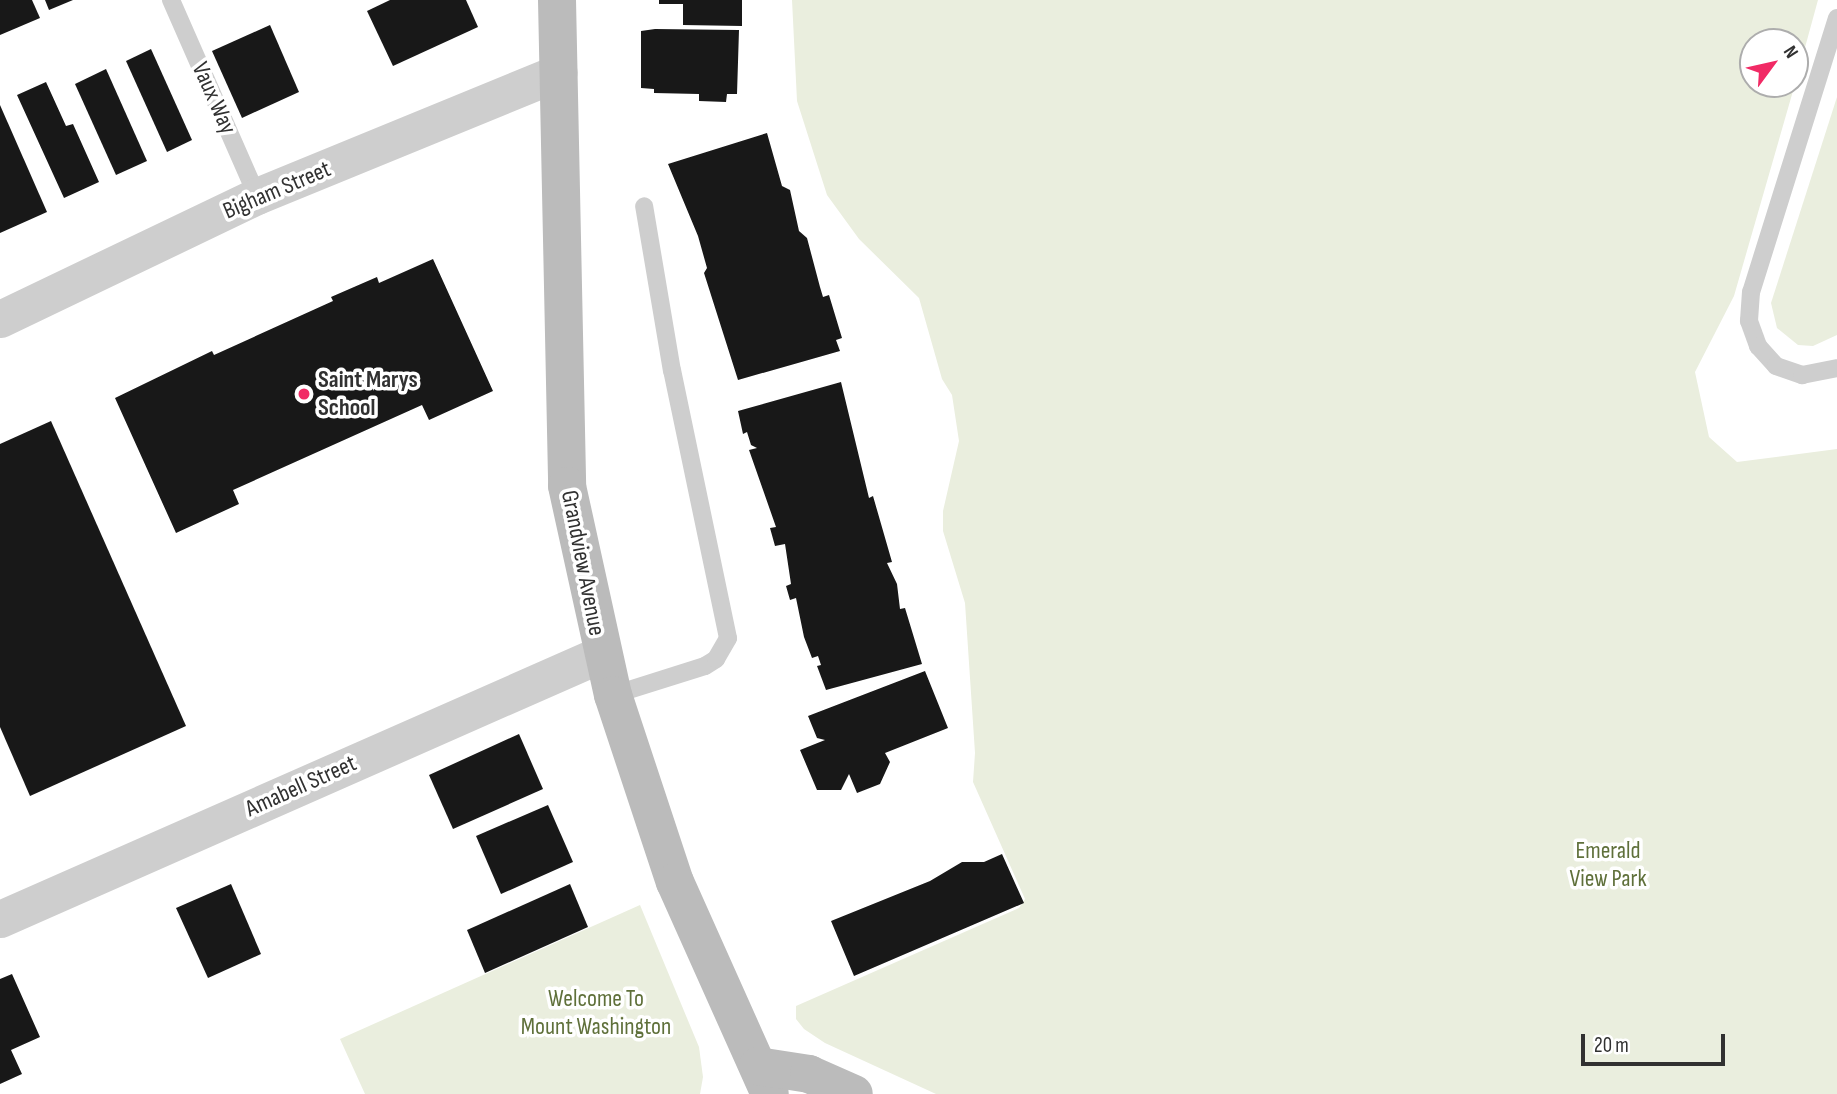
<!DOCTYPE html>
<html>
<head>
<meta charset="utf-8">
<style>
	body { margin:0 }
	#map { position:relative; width:1837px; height:1094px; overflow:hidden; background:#fff; font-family:"Sofia Sans Condensed",sans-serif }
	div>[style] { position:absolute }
	.green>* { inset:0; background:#eaeede }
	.building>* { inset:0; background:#181818 }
	.lane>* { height:18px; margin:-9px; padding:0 9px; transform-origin:9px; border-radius:9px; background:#cecece }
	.street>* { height:37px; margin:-18.5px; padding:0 18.5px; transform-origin:18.5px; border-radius:18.5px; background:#cecece }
	.secondary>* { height:38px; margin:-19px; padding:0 19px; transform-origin:19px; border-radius:19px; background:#bbb }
	.dots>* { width:19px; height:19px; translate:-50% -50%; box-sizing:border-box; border:4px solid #fff; border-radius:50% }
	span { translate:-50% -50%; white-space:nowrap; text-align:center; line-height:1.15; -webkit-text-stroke:7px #fff; paint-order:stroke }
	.street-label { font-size:24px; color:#313131 }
	.poi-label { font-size:24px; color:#313131; font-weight:700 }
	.left { translate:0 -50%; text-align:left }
	.park-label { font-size:24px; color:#5f703a }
	.north { position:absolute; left:1739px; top:28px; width:70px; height:70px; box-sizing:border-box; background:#fff; border:2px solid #adadad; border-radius:50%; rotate:57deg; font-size:19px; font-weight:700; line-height:28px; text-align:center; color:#313131 }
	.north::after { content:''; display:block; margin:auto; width:24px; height:32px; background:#f12a65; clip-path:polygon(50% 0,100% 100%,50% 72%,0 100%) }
	.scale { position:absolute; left:1581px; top:1034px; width:144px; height:32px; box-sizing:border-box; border:4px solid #313131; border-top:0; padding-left:9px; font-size:21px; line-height:24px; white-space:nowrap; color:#313131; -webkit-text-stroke:5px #fff; paint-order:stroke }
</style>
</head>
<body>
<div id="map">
	<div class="green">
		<i style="clip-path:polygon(792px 0,1818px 0,1795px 84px,1795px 42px,1753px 42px,1753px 84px,1795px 84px,1734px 296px,1695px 372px,1709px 437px,1737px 462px,1837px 449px,1837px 1094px,936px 1094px,825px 1043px,804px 1029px,796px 1019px,796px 1006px,1019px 908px,1025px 899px,973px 782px,975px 753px,965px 603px,943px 531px,943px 511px,959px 441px,952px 395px,942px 379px,919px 298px,859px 239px,827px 195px,797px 101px)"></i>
		<i style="clip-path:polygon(1837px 97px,1837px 335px,1813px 346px,1798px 345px,1777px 328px,1771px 303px)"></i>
		<i style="clip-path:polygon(640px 905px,699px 1047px,703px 1077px,700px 1094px,365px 1094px,340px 1039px)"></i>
	</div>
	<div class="building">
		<i style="clip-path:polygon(0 0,32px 0,40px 18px,0 35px)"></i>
		<i style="clip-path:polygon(45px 0,73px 0,49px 10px)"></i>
		<i style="clip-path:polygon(390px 0,466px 0,478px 27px,393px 66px,367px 11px)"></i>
		<i style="clip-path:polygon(659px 0,742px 0,742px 26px,683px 25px,683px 4px,659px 4px)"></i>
		<i style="clip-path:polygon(270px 25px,299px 92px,242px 118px,212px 51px)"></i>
		<i style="clip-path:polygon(655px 29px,739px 30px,737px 94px,727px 94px,726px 102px,699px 101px,699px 94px,654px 93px,654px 89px,641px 88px,641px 31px)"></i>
		<i style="clip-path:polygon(151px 49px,192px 140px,167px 152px,126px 61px)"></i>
		<i style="clip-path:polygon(106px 69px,147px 161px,116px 175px,75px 84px)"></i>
		<i style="clip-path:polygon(46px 82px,66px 126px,73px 124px,99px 182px,64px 198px,17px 95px)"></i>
		<i style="clip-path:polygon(0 105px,47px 212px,0 233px)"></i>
		<i style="clip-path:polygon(767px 133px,782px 186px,790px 190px,799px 231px,807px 238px,820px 287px,823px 297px,829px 295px,842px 338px,836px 340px,840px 351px,738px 380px,704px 273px,707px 268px,698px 236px,668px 164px)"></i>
		<i style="clip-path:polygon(433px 259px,493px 391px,429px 420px,422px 405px,233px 490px,239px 504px,176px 533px,115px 398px,212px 351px,214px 355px,333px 301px,331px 297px,377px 277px,379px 283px)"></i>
		<i style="clip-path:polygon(841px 382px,869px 498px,873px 496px,892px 562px,887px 563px,897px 584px,900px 609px,905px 608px,922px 664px,826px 690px,817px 666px,821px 665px,818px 656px,812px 658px,804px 637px,796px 598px,790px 600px,786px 586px,791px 584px,785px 544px,775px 546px,770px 528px,776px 527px,749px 450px,757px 448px,751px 445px,747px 432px,743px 434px,738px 411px)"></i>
		<i style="clip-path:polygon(51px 421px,186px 726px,30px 796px,0 727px,0 444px)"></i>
		<i style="clip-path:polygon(925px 671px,948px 728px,885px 753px,890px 762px,880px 784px,857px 793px,849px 774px,841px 790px,817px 790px,800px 750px,825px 740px,817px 738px,808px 716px)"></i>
		<i style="clip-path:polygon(519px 734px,543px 789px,453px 829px,429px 775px)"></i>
		<i style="clip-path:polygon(548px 805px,573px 862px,501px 894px,476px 836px)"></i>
		<i style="clip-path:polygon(1002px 854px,1024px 903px,854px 976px,831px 921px,930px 881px,962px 862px,984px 862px)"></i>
		<i style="clip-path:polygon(231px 884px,261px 954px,208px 978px,176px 908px)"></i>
		<i style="clip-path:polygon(570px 884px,588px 927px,485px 973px,467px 930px)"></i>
		<i style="clip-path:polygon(12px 974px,40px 1037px,11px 1050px,22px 1074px,0 1084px,0 979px)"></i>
	</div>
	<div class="lane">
		<i style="left:171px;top:0;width:214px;rotate:66.3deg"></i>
		<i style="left:1837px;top:18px;width:287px;rotate:107.4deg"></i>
		<i style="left:1751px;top:292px;width:29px;rotate:94deg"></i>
		<i style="left:1749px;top:321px;width:27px;rotate:70deg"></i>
		<i style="left:1758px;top:346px;width:27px;rotate:48deg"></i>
		<i style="left:1776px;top:366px;width:28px;rotate:19deg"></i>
		<i style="left:1802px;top:375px;width:36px;rotate:-11deg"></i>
		<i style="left:613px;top:695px;width:96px;rotate:-17.5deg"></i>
		<i style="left:705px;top:666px;width:13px;rotate:-32deg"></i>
		<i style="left:716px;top:659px;width:24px;rotate:-60deg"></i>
		<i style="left:728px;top:638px;width:273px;rotate:-101.8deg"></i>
		<i style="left:672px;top:371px;width:167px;rotate:-99.6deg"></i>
	</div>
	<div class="street">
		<i style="left:0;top:319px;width:285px;rotate:-25.6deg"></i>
		<i style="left:257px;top:196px;width:326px;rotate:-22.3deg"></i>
		<i style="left:0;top:919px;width:657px;rotate:-23.79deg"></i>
	</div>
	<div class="secondary">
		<i style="left:557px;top:0;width:486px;rotate:88.8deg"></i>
		<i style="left:567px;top:486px;width:214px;rotate:77.6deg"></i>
		<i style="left:613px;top:695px;width:197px;rotate:71.7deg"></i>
		<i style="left:675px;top:882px;width:232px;rotate:65.9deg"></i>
		<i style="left:758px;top:1066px;width:52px;rotate:8.9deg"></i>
		<i style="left:809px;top:1074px;width:49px;rotate:24deg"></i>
	</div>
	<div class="dots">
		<i style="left:304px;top:394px;background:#f12a65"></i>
	</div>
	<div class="street-label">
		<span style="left:214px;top:98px;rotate:66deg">Vaux Way</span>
		<span style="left:277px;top:190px;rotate:-23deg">Bigham Street</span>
		<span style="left:583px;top:563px;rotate:79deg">Grandview Avenue</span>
		<span style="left:301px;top:786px;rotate:-24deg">Amabell Street</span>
	</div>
	<div class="poi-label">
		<span class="left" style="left:318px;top:394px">Saint Marys<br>School</span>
	</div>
	<div class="park-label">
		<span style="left:1608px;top:865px">Emerald<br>View Park</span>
		<span style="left:596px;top:1013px">Welcome To<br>Mount Washington</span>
	</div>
	<div class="north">N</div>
	<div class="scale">20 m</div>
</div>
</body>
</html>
